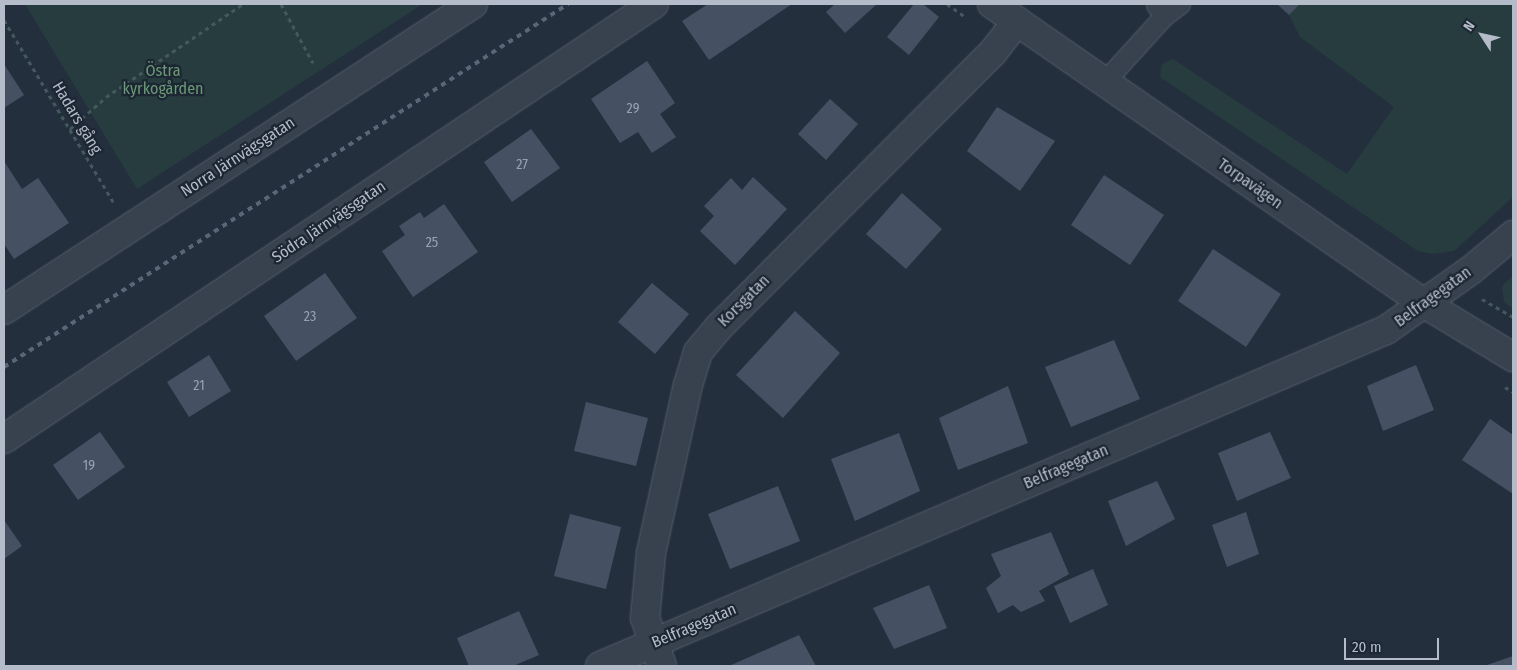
<!DOCTYPE html>
<html>
<head>
<meta charset="utf-8">
<style>
	body { margin:0 }
	#map { position:relative; width:1517px; height:670px; overflow:hidden; background:#242f3e; font-family:"Fira Sans Condensed",sans-serif }
	div>[style] { position:absolute }
	.green>* { inset:0; background:#263c3f }
	.building>* { inset:0; background:#455162 }
	.path>* { height:3px; margin-top:-1.5px; transform-origin:0; background:repeating-linear-gradient(90deg,#44595c 0 4px,transparent 0 8px) }
	.roads { filter:drop-shadow(0 0 1px #565f6c) drop-shadow(0 0 1px #565f6c) }
	.lane>* { height:19px; margin:-9.5px; padding:0 9.5px; transform-origin:9.5px; border-radius:9.5px; background:#38414e }
	.street>* { height:28px; margin:-14px; padding:0 14px; transform-origin:14px; border-radius:14px; background:#38414e }
	.rail>* { height:4px; margin-top:-2px; transform-origin:0; background:repeating-linear-gradient(90deg,#5a6575 0 5px,transparent 0 10px) }
	span { translate:-50% -50%; white-space:nowrap; text-align:center; line-height:1.15; -webkit-text-stroke:4.5px #1d2633; paint-order:stroke }
	.number-label { font-size:14px; color:#98a1af }
	.number-label span { -webkit-text-stroke-width:0 }
	.park-label { font-size:16px; color:#6b9a76 }
	.street-label { font-size:16px; color:#b4bcc9 }
	.frame { position:absolute; inset:0; border:5px solid #b4bcc9; pointer-events:none }
	.north { position:absolute; left:1457px; top:10px; width:50px; height:50px; -webkit-text-stroke:4px #1d2633; paint-order:stroke; rotate:305deg; font-size:14px; font-weight:700; line-height:20px; text-align:center; color:#b4bcc9 }
	.north::after { content:''; display:block; margin:auto; width:18px; height:22px; background:#b4bcc9; clip-path:polygon(50% 0,100% 100%,50% 72%,0 100%) }
	.scale { position:absolute; left:1344px; top:638px; width:95px; height:22px; box-sizing:border-box; border:2px solid #b4bcc9; border-top:0; padding-left:6px; font-size:15px; line-height:18px; white-space:nowrap; color:#b4bcc9; -webkit-text-stroke:4px #1d2633; paint-order:stroke }
</style>
</head>
<body>
<div id="map">
	<div class="green">
		<i style="clip-path:polygon(25px 4px,423px 4px,137px 189px)"></i>
		<i style="clip-path:polygon(1300px 4px,1513px 4px,1513px 197px,1454px 251px,1433px 254px,1418px 251px,1160px 77px,1162px 64px,1173px 59px,1347px 174px,1394px 107px,1300px 37px,1289px 15px)"></i>
		<i style="clip-path:polygon(1513px 276px,1513px 309px,1504px 302px,1502px 286px)"></i>
	</div>
	<div class="building">
		<i style="clip-path:polygon(708px 4px,792px 4px,709px 60px,682px 21px)"></i>
		<i style="clip-path:polygon(835px 4px,877px 4px,845px 33px,826px 12px)"></i>
		<i style="clip-path:polygon(914px 4px,923px 4px,939px 17px,909px 55px,887px 37px)"></i>
		<i style="clip-path:polygon(1277px 4px,1300px 4px,1289px 15px)"></i>
		<i style="clip-path:polygon(647px 61px,675px 103px,660px 114px,676px 137px,652px 153px,638px 132px,620px 143px,591px 99px)"></i>
		<i style="clip-path:polygon(4px 64px,24px 95px,4px 108px)"></i>
		<i style="clip-path:polygon(830px 99px,858px 124px,826px 160px,798px 134px)"></i>
		<i style="clip-path:polygon(997px 107px,1055px 141px,1020px 191px,967px 151px)"></i>
		<i style="clip-path:polygon(531px 129px,560px 168px,512px 202px,484px 162px)"></i>
		<i style="clip-path:polygon(4px 161px,22px 189px,38px 178px,69px 223px,14px 259px,4px 244px)"></i>
		<i style="clip-path:polygon(1104px 175px,1164px 215px,1130px 265px,1071px 225px)"></i>
		<i style="clip-path:polygon(753px 177px,787px 209px,735px 265px,700px 231px,714px 216px,704px 206px,731px 178px,742px 190px)"></i>
		<i style="clip-path:polygon(902px 193px,942px 229px,906px 269px,866px 234px)"></i>
		<i style="clip-path:polygon(444px 204px,478px 252px,413px 297px,382px 251px,405px 235px,399px 226px,420px 212px,424px 218px)"></i>
		<i style="clip-path:polygon(1213px 249px,1281px 294px,1246px 347px,1178px 301px)"></i>
		<i style="clip-path:polygon(325px 273px,357px 318px,296px 361px,264px 316px)"></i>
		<i style="clip-path:polygon(652px 283px,689px 314px,655px 354px,618px 322px)"></i>
		<i style="clip-path:polygon(795px 311px,840px 353px,783px 418px,736px 375px)"></i>
		<i style="clip-path:polygon(1114px 340px,1140px 399px,1071px 427px,1045px 367px)"></i>
		<i style="clip-path:polygon(209px 355px,231px 391px,189px 417px,167px 382px)"></i>
		<i style="clip-path:polygon(1416px 365px,1434px 410px,1383px 431px,1367px 386px)"></i>
		<i style="clip-path:polygon(1008px 386px,1028px 443px,958px 470px,939px 418px)"></i>
		<i style="clip-path:polygon(586px 402px,648px 418px,636px 466px,574px 451px)"></i>
		<i style="clip-path:polygon(1490px 419px,1513px 435px,1513px 494px,1462px 460px)"></i>
		<i style="clip-path:polygon(100px 432px,125px 467px,78px 500px,53px 465px)"></i>
		<i style="clip-path:polygon(1270px 432px,1291px 478px,1237px 501px,1218px 453px)"></i>
		<i style="clip-path:polygon(899px 433px,920px 491px,855px 521px,831px 459px)"></i>
		<i style="clip-path:polygon(1157px 481px,1175px 519px,1126px 546px,1108px 501px)"></i>
		<i style="clip-path:polygon(778px 486px,800px 541px,730px 569px,708px 514px)"></i>
		<i style="clip-path:polygon(1246px 512px,1259px 554px,1227px 567px,1212px 525px)"></i>
		<i style="clip-path:polygon(570px 514px,621px 527px,606px 589px,554px 576px)"></i>
		<i style="clip-path:polygon(4px 520px,22px 546px,4px 559px)"></i>
		<i style="clip-path:polygon(1051px 532px,1069px 574px,1039px 591px,1045px 601px,1021px 612px,1013px 605px,998px 613px,986px 588px,1001px 576px,991px 554px)"></i>
		<i style="clip-path:polygon(1093px 569px,1108px 605px,1070px 623px,1054px 586px)"></i>
		<i style="clip-path:polygon(929px 585px,947px 628px,894px 649px,873px 608px)"></i>
		<i style="clip-path:polygon(519px 611px,539px 655px,513px 666px,469px 666px,457px 638px)"></i>
		<i style="clip-path:polygon(799px 635px,816px 666px,729px 666px)"></i>
		<i style="clip-path:polygon(1513px 656px,1513px 666px,1484px 666px)"></i>
	</div>
	<div class="path">
		<i style="left:281px;top:4px;width:67px;rotate:61.5deg"></i>
		<i style="left:947px;top:4px;width:21px;rotate:35deg"></i>
		<i style="left:4px;top:20px;width:214px;rotate:59deg"></i>
		<i style="left:70px;top:129px;width:48px;rotate:-41.6deg"></i>
		<i style="left:106px;top:97px;width:166px;rotate:-34.2deg"></i>
		<i style="left:1482px;top:299px;width:36px;rotate:30deg"></i>
		<i style="left:1505px;top:387px;width:9px;rotate:32deg"></i>
	</div>
	<div class="roads">
		<div class="lane">
			<i style="left:1164px;top:16px;width:20px;rotate:-37deg"></i>
			<i style="left:1103px;top:83px;width:91px;rotate:-47.7deg"></i>
			<i style="left:1164px;top:16px;width:14px;rotate:-124deg"></i>
		</div>
		<div class="street">
			<i style="left:992px;top:4px;width:527px;rotate:34.72deg"></i>
			<i style="left:1425px;top:304px;width:103px;rotate:31.1deg"></i>
			<i style="left:4px;top:310px;width:560px;rotate:-33.12deg"></i>
			<i style="left:4px;top:439px;width:782px;rotate:-33.79deg"></i>
			<i style="left:600px;top:666px;width:855px;rotate:-23.15deg"></i>
			<i style="left:1386px;top:330px;width:104px;rotate:-35.2deg"></i>
			<i style="left:1471px;top:270px;width:55px;rotate:-39.8deg"></i>
			<i style="left:662px;top:666px;width:51px;rotate:-109.5deg"></i>
			<i style="left:645px;top:618px;width:65px;rotate:-84.7deg"></i>
			<i style="left:651px;top:553px;width:172px;rotate:-77.6deg"></i>
			<i style="left:688px;top:385px;width:34px;rotate:-73deg"></i>
			<i style="left:698px;top:352px;width:33px;rotate:-50deg"></i>
			<i style="left:719px;top:327px;width:388px;rotate:-45.1deg"></i>
			<i style="left:993px;top:52px;width:39px;rotate:-52deg"></i>
		</div>
	</div>
	<div class="rail">
		<i style="left:4px;top:367px;width:671px;rotate:-32.77deg"></i>
	</div>
	<div class="number-label">
		<span style="left:633px;top:109px">29</span>
		<span style="left:522px;top:165px">27</span>
		<span style="left:432px;top:243px">25</span>
		<span style="left:310px;top:317px">23</span>
		<span style="left:199px;top:386px">21</span>
		<span style="left:89px;top:466px">19</span>
	</div>
	<div class="park-label">
		<span style="left:163px;top:80px">Östra<br>kyrkogården</span>
	</div>
	<div class="street-label">
		<span style="left:77px;top:118px;rotate:59deg">Hadars gång</span>
		<span style="left:238px;top:157px;rotate:-33deg">Norra Järnvägsgatan</span>
		<span style="left:1250px;top:184px;rotate:35deg">Torpavägen</span>
		<span style="left:329px;top:222px;rotate:-34deg">Södra Järnvägsgatan</span>
		<span style="left:1433px;top:297px;rotate:-36deg">Belfragegatan</span>
		<span style="left:744px;top:301px;rotate:-45deg">Korsgatan</span>
		<span style="left:1066px;top:467px;rotate:-23deg">Belfragegatan</span>
		<span style="left:694px;top:626px;rotate:-23deg">Belfragegatan</span>
	</div>
	<div class="frame"></div>
	<div class="north">N</div>
	<div class="scale">20 m</div>
</div>
</body>
</html>
